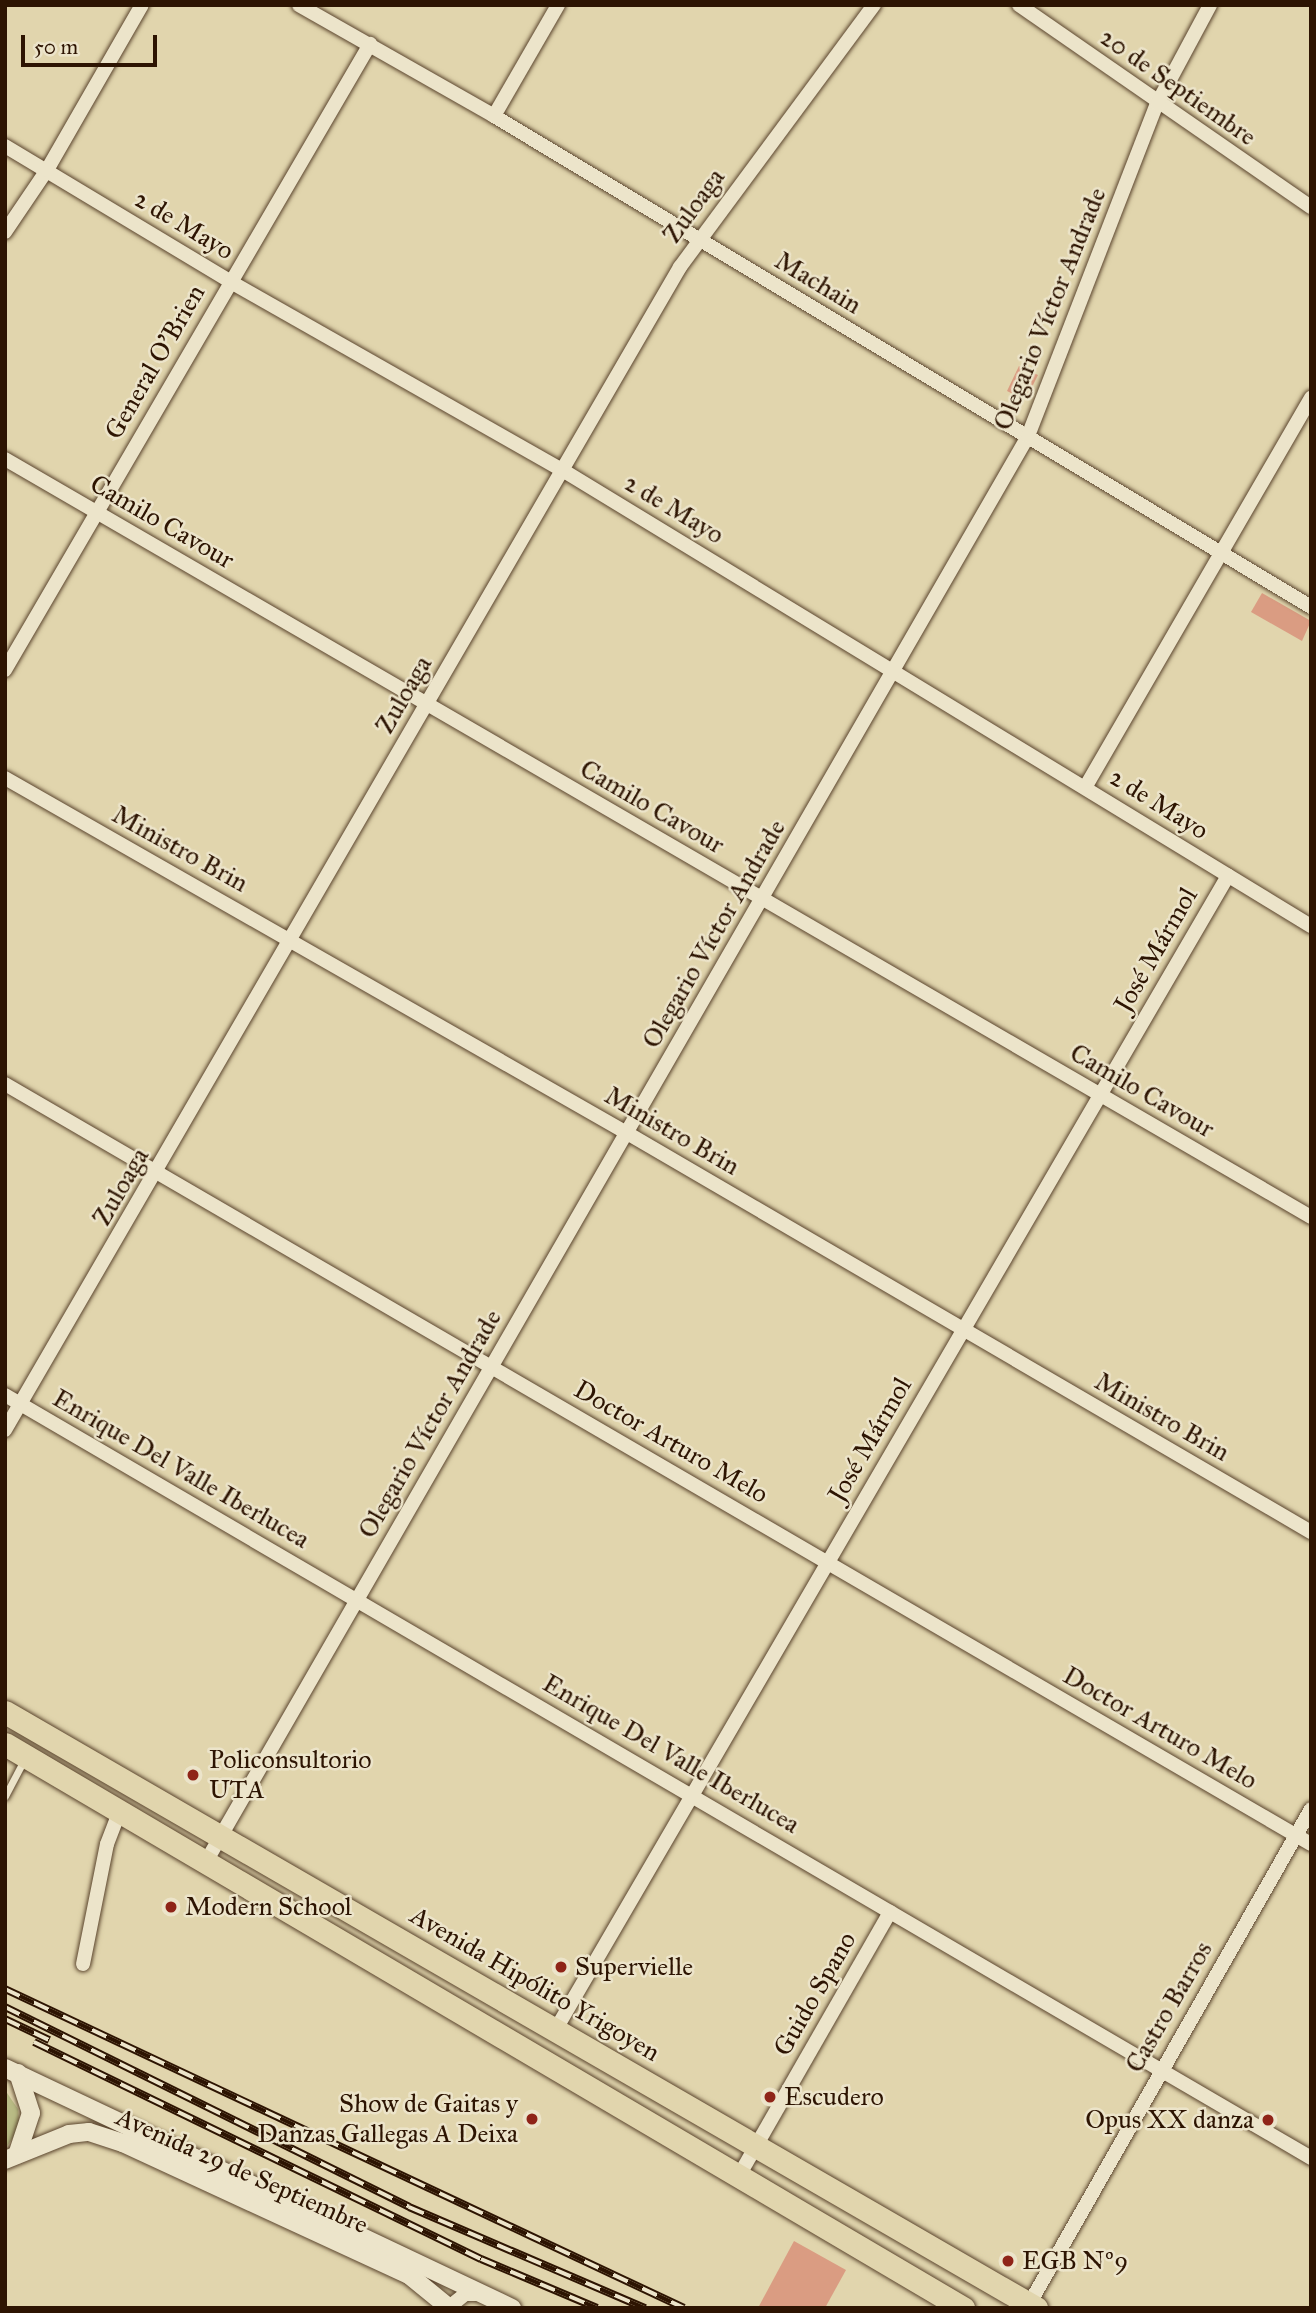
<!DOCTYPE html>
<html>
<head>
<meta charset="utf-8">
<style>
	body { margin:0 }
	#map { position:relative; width:1316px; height:2313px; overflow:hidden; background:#e1d5ad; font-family:"IM FELL Great Primer",serif }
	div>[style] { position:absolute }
	.green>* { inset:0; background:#b9bb85 }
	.building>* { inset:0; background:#da9c82 }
	.roads { filter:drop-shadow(0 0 2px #5a442d) drop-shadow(0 0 2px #5a442d) }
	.service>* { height:7px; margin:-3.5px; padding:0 3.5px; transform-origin:3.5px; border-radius:3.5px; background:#ece4ca }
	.minor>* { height:14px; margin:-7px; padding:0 7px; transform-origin:7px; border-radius:7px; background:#ece4ca }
	.tertiary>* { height:18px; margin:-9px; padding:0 9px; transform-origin:9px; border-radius:9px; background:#ece4ca }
	.primary>* { height:23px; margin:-11.5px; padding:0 11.5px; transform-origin:11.5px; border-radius:11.5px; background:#e1d5ad }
	.rail>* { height:8px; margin-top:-4px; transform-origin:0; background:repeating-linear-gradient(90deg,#ece4ca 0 16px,#2d1402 0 32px); box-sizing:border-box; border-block:2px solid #2d1402 }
	.dots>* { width:19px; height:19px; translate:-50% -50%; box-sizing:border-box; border:4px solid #ece4ca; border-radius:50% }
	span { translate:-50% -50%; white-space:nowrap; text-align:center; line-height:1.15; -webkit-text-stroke:5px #ece4ca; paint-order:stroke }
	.street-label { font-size:26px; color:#2d1402 }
	.poi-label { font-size:26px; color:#2d1402 }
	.left { translate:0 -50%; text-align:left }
	.right { translate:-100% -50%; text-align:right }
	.frame { position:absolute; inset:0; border:7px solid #2d1402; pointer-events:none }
	.scale { position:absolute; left:21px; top:35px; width:136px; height:32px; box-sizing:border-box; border:4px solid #2d1402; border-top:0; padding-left:9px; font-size:21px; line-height:24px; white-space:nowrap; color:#2d1402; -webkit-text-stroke:5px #ece4ca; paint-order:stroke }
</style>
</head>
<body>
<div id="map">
	<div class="green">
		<i style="clip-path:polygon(5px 2090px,18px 2109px,20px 2128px,5px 2149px)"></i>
	</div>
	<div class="building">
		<i style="clip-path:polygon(1019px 366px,1038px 375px,1028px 395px,1019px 397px,1007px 391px)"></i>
		<i style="clip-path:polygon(1262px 593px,1311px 621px,1302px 641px,1251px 612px)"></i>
		<i style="clip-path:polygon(794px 2241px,846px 2270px,825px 2308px,758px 2308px)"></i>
	</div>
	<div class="roads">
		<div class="service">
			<i style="left:5px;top:1796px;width:41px;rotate:-62.2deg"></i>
		</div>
		<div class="minor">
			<i style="left:299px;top:5px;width:224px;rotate:29.6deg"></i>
			<i style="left:494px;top:116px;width:953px;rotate:31deg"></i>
			<i style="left:1019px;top:5px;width:355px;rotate:34.7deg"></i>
			<i style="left:494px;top:116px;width:128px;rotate:-60deg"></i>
			<i style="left:5px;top:146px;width:264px;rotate:31deg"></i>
			<i style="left:231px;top:282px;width:383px;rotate:29.6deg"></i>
			<i style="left:564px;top:471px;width:875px;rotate:31.35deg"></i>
			<i style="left:5px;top:232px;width:75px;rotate:-55.9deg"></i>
			<i style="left:47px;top:170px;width:190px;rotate:-60.1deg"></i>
			<i style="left:5px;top:459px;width:1510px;rotate:30.13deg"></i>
			<i style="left:5px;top:670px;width:725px;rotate:-59.75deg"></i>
			<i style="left:5px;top:778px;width:716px;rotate:29.72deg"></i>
			<i style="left:627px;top:1133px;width:792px;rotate:30.26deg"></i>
			<i style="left:1086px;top:786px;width:449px;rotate:-59.9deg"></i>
			<i style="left:5px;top:1084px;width:1511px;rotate:30.2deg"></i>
			<i style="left:5px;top:1395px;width:1513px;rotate:30.29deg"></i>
			<i style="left:5px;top:1430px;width:1345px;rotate:-59.87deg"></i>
			<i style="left:680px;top:267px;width:326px;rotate:-53.5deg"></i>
			<i style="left:207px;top:1860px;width:1644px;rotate:-60.03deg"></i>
			<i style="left:1028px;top:436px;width:356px;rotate:-68.8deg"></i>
			<i style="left:1157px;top:104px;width:112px;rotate:-61.8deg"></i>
			<i style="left:83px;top:1964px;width:122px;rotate:-78.7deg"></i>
			<i style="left:107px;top:1844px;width:36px;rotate:-69deg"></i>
			<i style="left:556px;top:2029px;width:1335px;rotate:-59.77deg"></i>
			<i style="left:740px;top:2174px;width:302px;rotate:-60.2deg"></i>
			<i style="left:448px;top:2308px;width:22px;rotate:-39deg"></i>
			<i style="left:465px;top:2294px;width:18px"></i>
			<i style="left:1027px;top:2308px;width:574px;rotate:-60.35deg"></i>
		</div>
		<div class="tertiary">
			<i style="left:5px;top:2068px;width:561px;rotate:25.33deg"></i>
			<i style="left:18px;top:2152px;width:41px;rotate:-71.6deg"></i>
			<i style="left:31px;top:2113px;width:42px;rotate:-108deg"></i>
			<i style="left:5px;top:2160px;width:69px;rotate:-22.1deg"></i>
			<i style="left:69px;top:2134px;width:20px;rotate:-6deg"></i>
			<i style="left:89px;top:2132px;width:36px;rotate:18deg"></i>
			<i style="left:123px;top:2143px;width:315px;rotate:24.8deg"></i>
			<i style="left:409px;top:2275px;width:49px;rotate:39.2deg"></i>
		</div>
		<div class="primary">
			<i style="left:5px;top:1712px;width:1191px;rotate:30.03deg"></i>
			<i style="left:5px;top:1744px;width:1112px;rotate:30.49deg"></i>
		</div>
	</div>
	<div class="rail">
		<i style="left:5px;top:1989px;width:750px;rotate:25.16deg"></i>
		<i style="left:5px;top:2007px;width:451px;rotate:26.3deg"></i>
		<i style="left:409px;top:2207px;width:257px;rotate:23.2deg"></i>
		<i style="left:5px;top:2019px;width:49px;rotate:25.5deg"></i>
		<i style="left:34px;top:2042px;width:497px;rotate:25.9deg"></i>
		<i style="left:481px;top:2259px;width:126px;rotate:22.9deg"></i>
	</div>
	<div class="dots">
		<i style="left:193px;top:1775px;background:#8f2418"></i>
		<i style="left:171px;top:1907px;background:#8f2418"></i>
		<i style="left:561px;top:1967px;background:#8f2418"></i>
		<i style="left:770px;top:2097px;background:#8f2418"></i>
		<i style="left:532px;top:2119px;background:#8f2418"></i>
		<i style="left:1268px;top:2120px;background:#8f2418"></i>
		<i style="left:1008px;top:2261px;background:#8f2418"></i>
	</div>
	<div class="street-label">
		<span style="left:1178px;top:87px;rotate:35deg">20 de Septiembre</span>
		<span style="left:694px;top:206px;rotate:-54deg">Zuloaga</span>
		<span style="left:184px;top:225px;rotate:31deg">2 de Mayo</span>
		<span style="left:818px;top:283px;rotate:31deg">Machain</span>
		<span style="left:1050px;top:309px;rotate:-68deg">Olegario Víctor Andrade</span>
		<span style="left:155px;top:362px;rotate:-60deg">General O'Brien</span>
		<span style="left:674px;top:509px;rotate:31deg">2 de Mayo</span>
		<span style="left:162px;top:522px;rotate:30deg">Camilo Cavour</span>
		<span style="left:404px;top:695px;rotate:-60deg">Zuloaga</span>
		<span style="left:1159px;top:804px;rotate:32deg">2 de Mayo</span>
		<span style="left:652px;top:807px;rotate:30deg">Camilo Cavour</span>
		<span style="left:180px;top:849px;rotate:29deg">Ministro Brin</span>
		<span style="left:714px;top:934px;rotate:-60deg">Olegario Víctor Andrade</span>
		<span style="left:1156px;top:950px;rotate:-60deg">José Mármol</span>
		<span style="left:1142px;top:1091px;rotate:30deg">Camilo Cavour</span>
		<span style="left:672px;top:1131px;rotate:30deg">Ministro Brin</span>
		<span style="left:121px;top:1187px;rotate:-60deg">Zuloaga</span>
		<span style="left:1162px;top:1417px;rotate:30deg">Ministro Brin</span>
		<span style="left:430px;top:1424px;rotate:-60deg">Olegario Víctor Andrade</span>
		<span style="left:870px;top:1440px;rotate:-60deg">José Mármol</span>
		<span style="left:671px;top:1442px;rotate:30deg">Doctor Arturo Melo</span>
		<span style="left:181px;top:1469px;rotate:30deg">Enrique Del Valle Iberlucea</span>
		<span style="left:1160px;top:1728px;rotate:30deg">Doctor Arturo Melo</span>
		<span style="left:671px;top:1754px;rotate:30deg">Enrique Del Valle Iberlucea</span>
		<span style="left:535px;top:1984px;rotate:30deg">Avenida Hipólito Yrigoyen</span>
		<span style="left:815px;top:1994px;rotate:-60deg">Guido Spano</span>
		<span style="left:1169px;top:2007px;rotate:-60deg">Castro Barros</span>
		<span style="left:242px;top:2171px;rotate:24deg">Avenida 29 de Septiembre</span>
	</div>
	<div class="poi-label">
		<span class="left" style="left:209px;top:1775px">Policonsultorio<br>UTA</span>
		<span class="left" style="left:185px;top:1907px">Modern School</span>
		<span class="left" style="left:575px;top:1967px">Supervielle</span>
		<span class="left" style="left:784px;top:2097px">Escudero</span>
		<span class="right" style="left:518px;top:2119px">Show de Gaitas y<br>Danzas Gallegas A Deixa</span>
		<span class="right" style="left:1254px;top:2120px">Opus XX danza</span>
		<span class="left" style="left:1022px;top:2261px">EGB Nº9</span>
	</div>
	<div class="frame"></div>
	<div class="scale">50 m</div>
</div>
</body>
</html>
